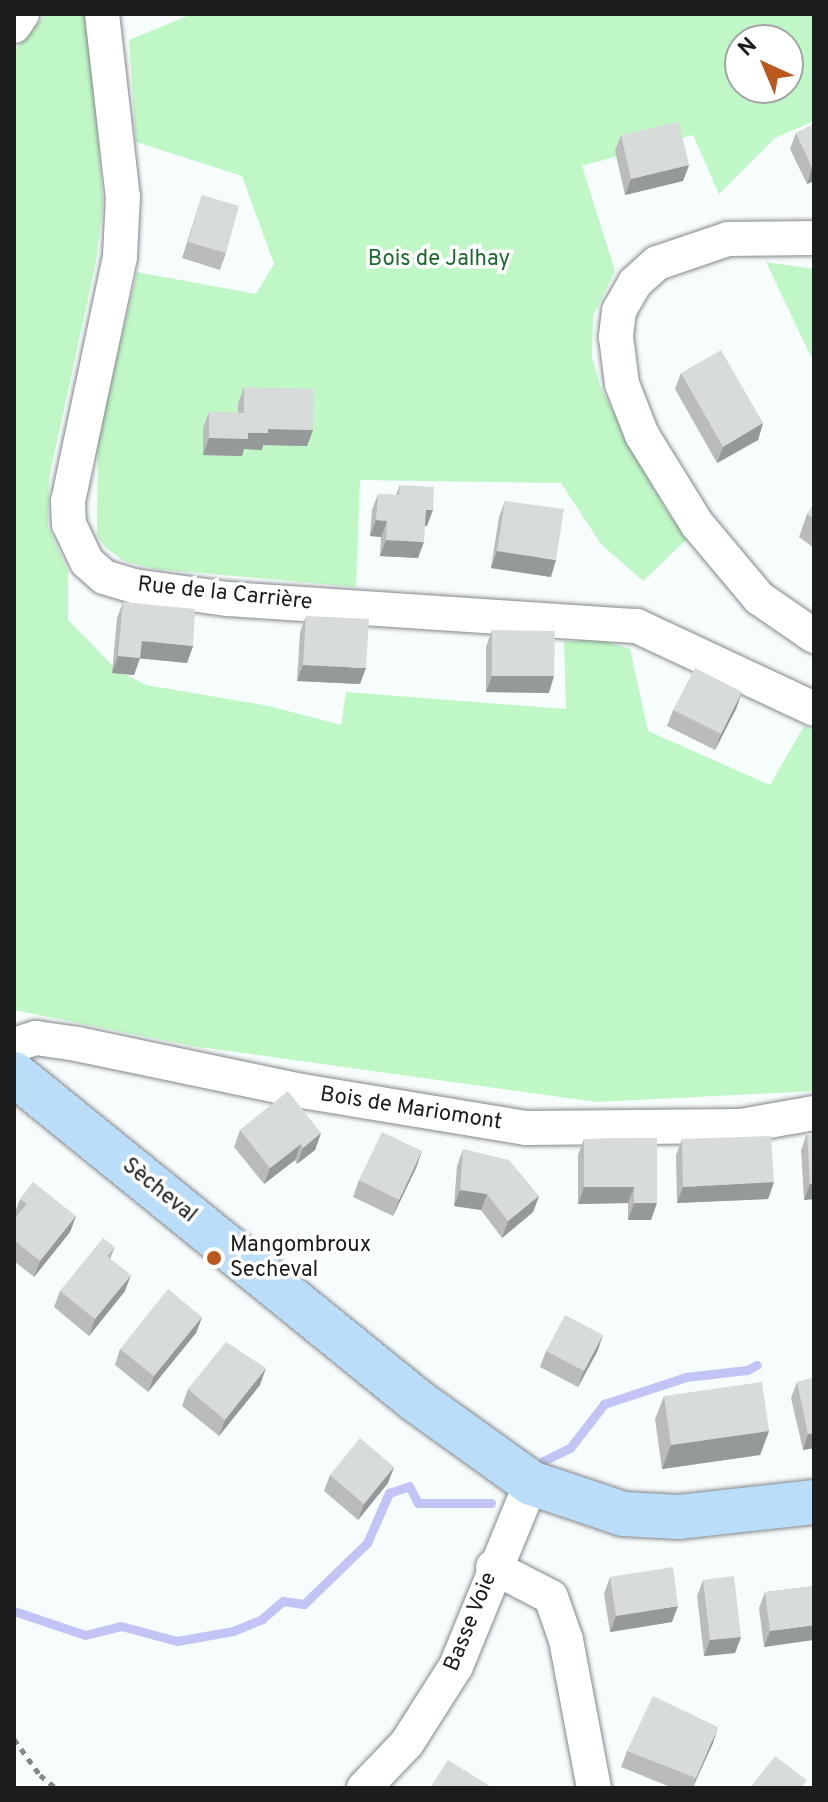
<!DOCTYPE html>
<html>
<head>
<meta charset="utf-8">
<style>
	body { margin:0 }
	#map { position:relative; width:828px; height:1802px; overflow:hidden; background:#f7fcfd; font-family:Overpass,sans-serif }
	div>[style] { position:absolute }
	.green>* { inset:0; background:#bff8c6 }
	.stream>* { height:9px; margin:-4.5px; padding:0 4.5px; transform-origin:4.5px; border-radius:4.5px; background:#c3c4f6 }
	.path>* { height:5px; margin-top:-2.5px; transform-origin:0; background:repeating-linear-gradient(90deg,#858889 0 6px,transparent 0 12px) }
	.roads { filter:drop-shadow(0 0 2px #84888a) drop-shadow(0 0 2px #84888a) }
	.minor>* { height:34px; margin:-17px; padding:0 17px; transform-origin:17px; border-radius:17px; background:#fff }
	.secondary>* { height:44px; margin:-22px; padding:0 22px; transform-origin:22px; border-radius:22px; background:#baddfa }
	.wall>* { inset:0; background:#b9bcbb }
	.shaded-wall>* { inset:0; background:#969999 }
	.building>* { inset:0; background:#d7dbda }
	.dots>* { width:22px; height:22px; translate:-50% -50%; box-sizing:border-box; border:4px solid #fff; border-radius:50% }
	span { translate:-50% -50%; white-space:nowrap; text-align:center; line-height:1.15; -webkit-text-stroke:7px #fff; paint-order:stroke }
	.park-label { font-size:22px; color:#19692f }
	.street-label { font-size:22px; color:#1b1c1d }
	.poi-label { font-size:22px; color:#1b1c1d }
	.left { translate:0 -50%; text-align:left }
	.frame { position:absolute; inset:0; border:16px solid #1b1c1d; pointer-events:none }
	.north { position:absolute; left:724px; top:24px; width:80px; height:80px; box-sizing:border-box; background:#fff; border:2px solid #a4a4a5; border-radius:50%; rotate:316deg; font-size:22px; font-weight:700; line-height:32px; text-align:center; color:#1b1c1d }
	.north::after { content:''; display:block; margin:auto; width:28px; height:36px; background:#ba581e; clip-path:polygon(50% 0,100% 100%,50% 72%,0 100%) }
</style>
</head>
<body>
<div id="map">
	<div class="green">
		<i style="clip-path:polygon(46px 14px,88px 14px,103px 205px,96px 262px,49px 478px,48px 527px,68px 571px,68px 620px,117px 670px,146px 685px,269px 706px,341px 725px,346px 692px,566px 709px,564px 642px,598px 639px,630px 649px,648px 731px,770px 785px,804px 726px,814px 731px,814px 1091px,597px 1102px,192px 1046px,14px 1010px,14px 51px)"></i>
		<i style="clip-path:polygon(evenodd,192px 14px,814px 14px,814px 121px,775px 138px,719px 194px,693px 135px,582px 166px,615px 271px,593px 316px,592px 358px,601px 388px,662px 504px,687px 539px,643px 581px,601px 544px,561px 483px,360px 480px,356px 587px,155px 569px,124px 561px,105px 547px,97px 535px,98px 438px,137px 272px,256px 294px,274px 264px,242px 176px,136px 142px,129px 40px,192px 14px,740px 40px,788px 40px,788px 88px,740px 88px,740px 40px)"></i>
		<i style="clip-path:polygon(766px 262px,814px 269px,814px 363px)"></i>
	</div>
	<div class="stream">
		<i style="left:543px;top:1461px;width:30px;rotate:-26deg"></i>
		<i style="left:570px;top:1448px;width:56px;rotate:-52.3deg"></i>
		<i style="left:604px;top:1404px;width:86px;rotate:-18.2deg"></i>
		<i style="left:686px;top:1377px;width:61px;rotate:-6.5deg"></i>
		<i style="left:747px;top:1370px;width:11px;rotate:-27deg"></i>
		<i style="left:14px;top:1611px;width:75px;rotate:18.7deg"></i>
		<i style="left:85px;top:1635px;width:37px;rotate:-14deg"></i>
		<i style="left:121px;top:1626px;width:58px;rotate:15deg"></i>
		<i style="left:177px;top:1641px;width:57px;rotate:-10.1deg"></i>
		<i style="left:233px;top:1631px;width:31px;rotate:-22deg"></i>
		<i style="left:262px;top:1619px;width:28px;rotate:-41deg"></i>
		<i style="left:283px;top:1601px;width:21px;rotate:8deg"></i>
		<i style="left:304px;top:1604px;width:88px;rotate:-44.1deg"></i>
		<i style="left:367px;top:1543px;width:55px;rotate:-66.3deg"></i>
		<i style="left:389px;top:1493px;width:21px;rotate:-19deg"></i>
		<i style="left:409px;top:1486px;width:19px;rotate:62deg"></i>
		<i style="left:418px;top:1503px;width:73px"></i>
	</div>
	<div class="path">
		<i style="left:14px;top:1739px;width:44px;rotate:54.2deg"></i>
		<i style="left:40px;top:1775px;width:21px;rotate:39deg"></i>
	</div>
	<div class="roads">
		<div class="minor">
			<i style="left:102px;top:14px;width:184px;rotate:83.5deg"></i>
			<i style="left:123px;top:197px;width:60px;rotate:92.9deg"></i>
			<i style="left:120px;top:257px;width:249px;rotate:102deg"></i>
			<i style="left:68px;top:501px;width:23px;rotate:88deg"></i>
			<i style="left:69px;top:524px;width:42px;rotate:64.7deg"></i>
			<i style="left:87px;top:562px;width:23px;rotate:41deg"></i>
			<i style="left:104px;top:577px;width:31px;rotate:17deg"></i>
			<i style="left:134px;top:586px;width:95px;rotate:7.9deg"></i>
			<i style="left:228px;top:599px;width:410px;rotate:3.8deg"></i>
			<i style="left:637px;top:626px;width:195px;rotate:25.1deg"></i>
			<i style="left:14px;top:26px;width:14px;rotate:-56deg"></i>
			<i style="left:814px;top:238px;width:86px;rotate:179.3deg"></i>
			<i style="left:728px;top:239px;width:75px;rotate:161.3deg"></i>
			<i style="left:657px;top:263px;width:30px;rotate:138deg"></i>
			<i style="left:635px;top:283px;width:32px;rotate:120deg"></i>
			<i style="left:619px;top:311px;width:26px;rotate:97deg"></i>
			<i style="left:616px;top:337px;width:47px;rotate:82.7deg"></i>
			<i style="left:622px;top:384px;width:55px;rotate:68.6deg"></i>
			<i style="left:642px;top:435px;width:105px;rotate:58.3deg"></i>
			<i style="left:697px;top:524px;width:97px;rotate:50deg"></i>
			<i style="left:759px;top:598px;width:67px;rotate:34.6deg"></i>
			<i style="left:14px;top:1045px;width:23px;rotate:-18deg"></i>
			<i style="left:36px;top:1038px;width:41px;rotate:8.3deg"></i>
			<i style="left:77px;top:1044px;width:230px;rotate:11.8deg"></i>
			<i style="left:302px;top:1091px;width:227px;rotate:9.4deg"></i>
			<i style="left:526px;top:1128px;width:215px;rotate:-0.5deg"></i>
			<i style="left:741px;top:1126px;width:74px;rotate:-10.1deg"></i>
			<i style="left:493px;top:1567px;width:65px;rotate:27.3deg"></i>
			<i style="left:551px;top:1597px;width:46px;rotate:70.8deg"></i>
			<i style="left:566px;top:1640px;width:151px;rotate:79.3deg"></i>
			<i style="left:364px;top:1788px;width:62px;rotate:-46.3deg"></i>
			<i style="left:407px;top:1743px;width:91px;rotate:-57.5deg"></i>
			<i style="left:456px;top:1666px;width:198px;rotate:-67.7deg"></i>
		</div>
		<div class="secondary">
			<i style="left:14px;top:1074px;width:519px;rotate:39.06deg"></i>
			<i style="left:417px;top:1401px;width:140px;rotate:35.7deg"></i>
			<i style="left:531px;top:1483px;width:97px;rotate:18.6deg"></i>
			<i style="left:623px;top:1514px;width:56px;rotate:3.1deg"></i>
			<i style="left:679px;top:1517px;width:136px;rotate:-6.3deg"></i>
		</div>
	</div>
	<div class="wall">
		<i style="clip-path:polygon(814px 124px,814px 181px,807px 184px,790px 149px,796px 133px)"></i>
		<i style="clip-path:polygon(621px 135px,689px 165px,683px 181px,625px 195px,615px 151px)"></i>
		<i style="clip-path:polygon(202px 195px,226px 253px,220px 270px,182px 258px)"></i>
		<i style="clip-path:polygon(681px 373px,763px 423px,758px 440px,717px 463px,675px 389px)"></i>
		<i style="clip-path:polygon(244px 387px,313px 430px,307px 446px,263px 445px,262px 450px,244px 449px,242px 456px,203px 455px,203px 428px,209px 412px,238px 413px,238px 404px)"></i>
		<i style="clip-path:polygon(400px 485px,427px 526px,425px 526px,418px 558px,380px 556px,381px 537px,370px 536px,372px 510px,378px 494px,396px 495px)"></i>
		<i style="clip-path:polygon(505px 501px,551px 577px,491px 568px,499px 517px)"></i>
		<i style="clip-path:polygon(814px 504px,814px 548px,799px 537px,807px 514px)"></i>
		<i style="clip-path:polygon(123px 602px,193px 646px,187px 663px,140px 658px,134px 675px,112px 673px,117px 618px)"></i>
		<i style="clip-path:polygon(306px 616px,360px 684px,297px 681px,300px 632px)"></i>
		<i style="clip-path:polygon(492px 630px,549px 693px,486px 692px,486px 647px)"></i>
		<i style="clip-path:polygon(742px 692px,736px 709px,715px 750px,667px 726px,673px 710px)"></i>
		<i style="clip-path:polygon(240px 1130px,321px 1133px,315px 1150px,297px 1164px,295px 1160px,264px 1184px,234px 1147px)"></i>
		<i style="clip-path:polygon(807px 1133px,814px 1133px,814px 1199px,804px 1200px,801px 1150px)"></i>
		<i style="clip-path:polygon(657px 1138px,651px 1220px,628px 1220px,628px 1203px,578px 1204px,578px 1155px,584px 1139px)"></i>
		<i style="clip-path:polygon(682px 1139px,774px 1182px,768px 1199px,677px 1203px,676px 1155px)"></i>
		<i style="clip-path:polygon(463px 1149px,539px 1196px,533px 1212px,502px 1238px,481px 1210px,454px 1206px,457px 1166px)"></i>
		<i style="clip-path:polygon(422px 1151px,416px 1168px,393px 1216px,353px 1197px,359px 1180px)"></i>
		<i style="clip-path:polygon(20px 1199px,76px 1216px,70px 1232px,34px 1277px,14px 1261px,14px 1219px,16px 1217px,14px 1215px)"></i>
		<i style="clip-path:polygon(115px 1247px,110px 1259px,125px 1291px,89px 1336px,54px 1307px,60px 1291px)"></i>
		<i style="clip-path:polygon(202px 1317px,196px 1333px,148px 1392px,115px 1365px,120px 1349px)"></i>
		<i style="clip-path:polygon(603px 1335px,597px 1352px,578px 1387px,540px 1367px,546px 1351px)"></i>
		<i style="clip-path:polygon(814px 1378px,814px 1448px,803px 1450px,791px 1398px,797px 1382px)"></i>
		<i style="clip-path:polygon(260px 1385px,219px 1436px,182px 1406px,188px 1389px)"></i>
		<i style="clip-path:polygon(664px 1396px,769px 1431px,760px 1455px,662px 1469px,655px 1419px)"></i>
		<i style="clip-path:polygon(394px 1467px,388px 1483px,358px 1520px,324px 1491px,330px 1475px)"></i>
		<i style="clip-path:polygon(610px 1577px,672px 1622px,610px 1632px,604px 1594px)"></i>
		<i style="clip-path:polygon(703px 1580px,741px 1637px,735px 1653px,704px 1656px,697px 1596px)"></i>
		<i style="clip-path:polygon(814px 1586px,764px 1647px,759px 1608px,765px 1592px)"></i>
		<i style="clip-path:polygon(713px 1743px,693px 1788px,673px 1788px,621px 1767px,627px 1751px)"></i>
	</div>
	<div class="shaded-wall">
		<i style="clip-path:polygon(689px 165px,683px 181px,625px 195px,631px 179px)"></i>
		<i style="clip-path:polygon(814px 167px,814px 181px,807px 184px,812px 168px)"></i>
		<i style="clip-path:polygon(763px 423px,758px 440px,717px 463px,723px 447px)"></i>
		<i style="clip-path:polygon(268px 429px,313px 430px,307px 446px,263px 445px,262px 450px,244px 449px,242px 456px,203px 455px,209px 438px)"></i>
		<i style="clip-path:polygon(426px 510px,433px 510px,427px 526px,420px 526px)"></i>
		<i style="clip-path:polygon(376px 520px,387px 521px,381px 537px,370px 536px)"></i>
		<i style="clip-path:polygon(386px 540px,424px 542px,418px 558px,380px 556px)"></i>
		<i style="clip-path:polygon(497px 551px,556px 560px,551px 577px,491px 568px)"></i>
		<i style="clip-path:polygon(142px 641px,193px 646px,187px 663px,136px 658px)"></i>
		<i style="clip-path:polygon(118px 656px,140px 658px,134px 675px,112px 673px)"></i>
		<i style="clip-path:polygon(303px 665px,366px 668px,360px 684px,297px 681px)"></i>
		<i style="clip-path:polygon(492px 676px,554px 676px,549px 693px,486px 692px)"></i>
		<i style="clip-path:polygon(742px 692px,736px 709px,715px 750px,721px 734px)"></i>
		<i style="clip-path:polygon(321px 1133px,315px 1150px,297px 1164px,303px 1148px)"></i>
		<i style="clip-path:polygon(301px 1144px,295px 1160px,264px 1184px,270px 1168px)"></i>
		<i style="clip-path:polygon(422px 1151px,416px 1168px,393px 1216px,399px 1200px)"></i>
		<i style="clip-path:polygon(774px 1182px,768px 1199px,677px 1203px,683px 1187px)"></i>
		<i style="clip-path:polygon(814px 1183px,814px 1199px,804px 1200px,810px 1184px)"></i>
		<i style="clip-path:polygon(584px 1187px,634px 1187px,628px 1203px,578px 1204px)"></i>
		<i style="clip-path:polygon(460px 1190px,487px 1194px,481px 1210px,454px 1206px)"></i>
		<i style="clip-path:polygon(539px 1196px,533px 1212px,502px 1238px,508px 1221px)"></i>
		<i style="clip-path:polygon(634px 1203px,657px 1203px,651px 1220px,628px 1220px)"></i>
		<i style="clip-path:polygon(76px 1216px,70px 1232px,34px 1277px,40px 1261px)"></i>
		<i style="clip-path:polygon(131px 1275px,125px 1291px,89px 1336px,95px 1319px)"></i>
		<i style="clip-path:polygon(202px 1317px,196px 1333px,148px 1392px,154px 1376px)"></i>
		<i style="clip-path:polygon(603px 1335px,597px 1352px,578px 1387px,584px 1371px)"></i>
		<i style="clip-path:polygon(266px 1368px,260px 1385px,219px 1436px,225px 1420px)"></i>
		<i style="clip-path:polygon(769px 1431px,760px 1455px,662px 1469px,671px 1445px)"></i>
		<i style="clip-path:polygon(814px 1433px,814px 1448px,803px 1450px,808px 1434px)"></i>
		<i style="clip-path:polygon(394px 1467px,388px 1483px,358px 1520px,364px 1504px)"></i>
		<i style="clip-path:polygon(678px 1606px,672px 1622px,610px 1632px,616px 1616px)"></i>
		<i style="clip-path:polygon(814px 1625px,814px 1640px,764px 1647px,770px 1631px)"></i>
		<i style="clip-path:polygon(741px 1637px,735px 1653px,704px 1656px,710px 1640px)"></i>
		<i style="clip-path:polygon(718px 1727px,713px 1743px,692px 1788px,696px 1778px)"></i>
	</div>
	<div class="building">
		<i style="clip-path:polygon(679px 122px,689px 165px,631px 179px,621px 135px)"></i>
		<i style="clip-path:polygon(814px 124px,814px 167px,812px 168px,796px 133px)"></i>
		<i style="clip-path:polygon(202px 195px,239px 206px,226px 253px,188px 242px)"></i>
		<i style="clip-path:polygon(721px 350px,763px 423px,723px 447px,681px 373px)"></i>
		<i style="clip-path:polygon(244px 387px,314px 389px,313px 430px,268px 429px,268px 433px,248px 433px,248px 439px,209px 438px,209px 412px,244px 413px)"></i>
		<i style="clip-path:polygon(400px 485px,434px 487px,433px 510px,426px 510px,424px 542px,386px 540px,387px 521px,376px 520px,378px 494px,399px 495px)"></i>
		<i style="clip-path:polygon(505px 501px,564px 509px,556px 560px,497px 551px)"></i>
		<i style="clip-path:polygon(814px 504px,814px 519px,807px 514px)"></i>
		<i style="clip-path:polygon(123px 602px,195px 609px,193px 646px,142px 641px,140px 658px,118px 656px)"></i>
		<i style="clip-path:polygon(306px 616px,369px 619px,366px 668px,303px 665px)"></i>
		<i style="clip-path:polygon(492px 630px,555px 631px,554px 676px,492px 676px)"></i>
		<i style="clip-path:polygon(695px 668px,742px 692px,721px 734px,673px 710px)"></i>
		<i style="clip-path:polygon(288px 1091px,321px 1133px,303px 1148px,301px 1144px,270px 1168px,240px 1130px)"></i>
		<i style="clip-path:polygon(382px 1132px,422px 1151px,399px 1200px,359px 1180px)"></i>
		<i style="clip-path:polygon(807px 1133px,814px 1133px,814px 1183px,810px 1184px)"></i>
		<i style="clip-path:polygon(771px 1136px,774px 1182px,683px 1187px,682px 1139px)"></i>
		<i style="clip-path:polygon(657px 1138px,657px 1203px,634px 1203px,634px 1187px,584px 1187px,584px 1139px)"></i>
		<i style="clip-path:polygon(463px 1149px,509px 1160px,539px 1196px,508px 1221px,487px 1194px,460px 1190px)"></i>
		<i style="clip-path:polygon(33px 1182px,76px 1216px,40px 1261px,14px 1240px,14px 1219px,27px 1204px,20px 1199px)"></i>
		<i style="clip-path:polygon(103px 1238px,115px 1247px,107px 1256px,131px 1275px,95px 1319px,60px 1291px)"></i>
		<i style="clip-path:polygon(168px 1289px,202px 1317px,154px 1376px,120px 1349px)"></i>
		<i style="clip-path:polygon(565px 1315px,603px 1335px,584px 1371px,546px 1351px)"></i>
		<i style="clip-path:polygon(226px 1342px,266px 1368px,225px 1420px,188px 1389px)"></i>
		<i style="clip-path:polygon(814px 1378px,814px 1433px,808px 1434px,797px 1382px)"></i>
		<i style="clip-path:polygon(762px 1382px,769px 1431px,671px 1445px,664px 1396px)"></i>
		<i style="clip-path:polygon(360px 1438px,394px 1467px,364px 1504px,330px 1475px)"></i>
		<i style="clip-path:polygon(673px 1567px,678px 1606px,616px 1616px,610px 1577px)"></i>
		<i style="clip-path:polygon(734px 1576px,741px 1637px,710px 1640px,703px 1580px)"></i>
		<i style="clip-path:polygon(814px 1586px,814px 1625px,770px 1631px,765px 1592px)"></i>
		<i style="clip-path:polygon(653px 1696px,718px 1727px,696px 1778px,627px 1751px)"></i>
		<i style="clip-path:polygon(775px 1756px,807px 1780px,801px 1788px,750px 1788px)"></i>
		<i style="clip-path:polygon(448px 1760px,493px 1788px,430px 1788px)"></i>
	</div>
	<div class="dots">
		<i style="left:214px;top:1258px;background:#ba581e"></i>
	</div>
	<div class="park-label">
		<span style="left:439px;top:260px">Bois de Jalhay</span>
	</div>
	<div class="street-label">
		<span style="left:225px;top:594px;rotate:6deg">Rue de la Carrière</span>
		<span style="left:411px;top:1109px;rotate:9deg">Bois de Mariomont</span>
		<span style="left:159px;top:1191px;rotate:39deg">Sècheval</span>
		<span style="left:471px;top:1622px;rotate:-68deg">Basse Voie</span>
	</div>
	<div class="poi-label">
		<span class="left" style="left:230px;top:1258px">Mangombroux<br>Secheval</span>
	</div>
	<div class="frame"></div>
	<div class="north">N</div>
</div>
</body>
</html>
